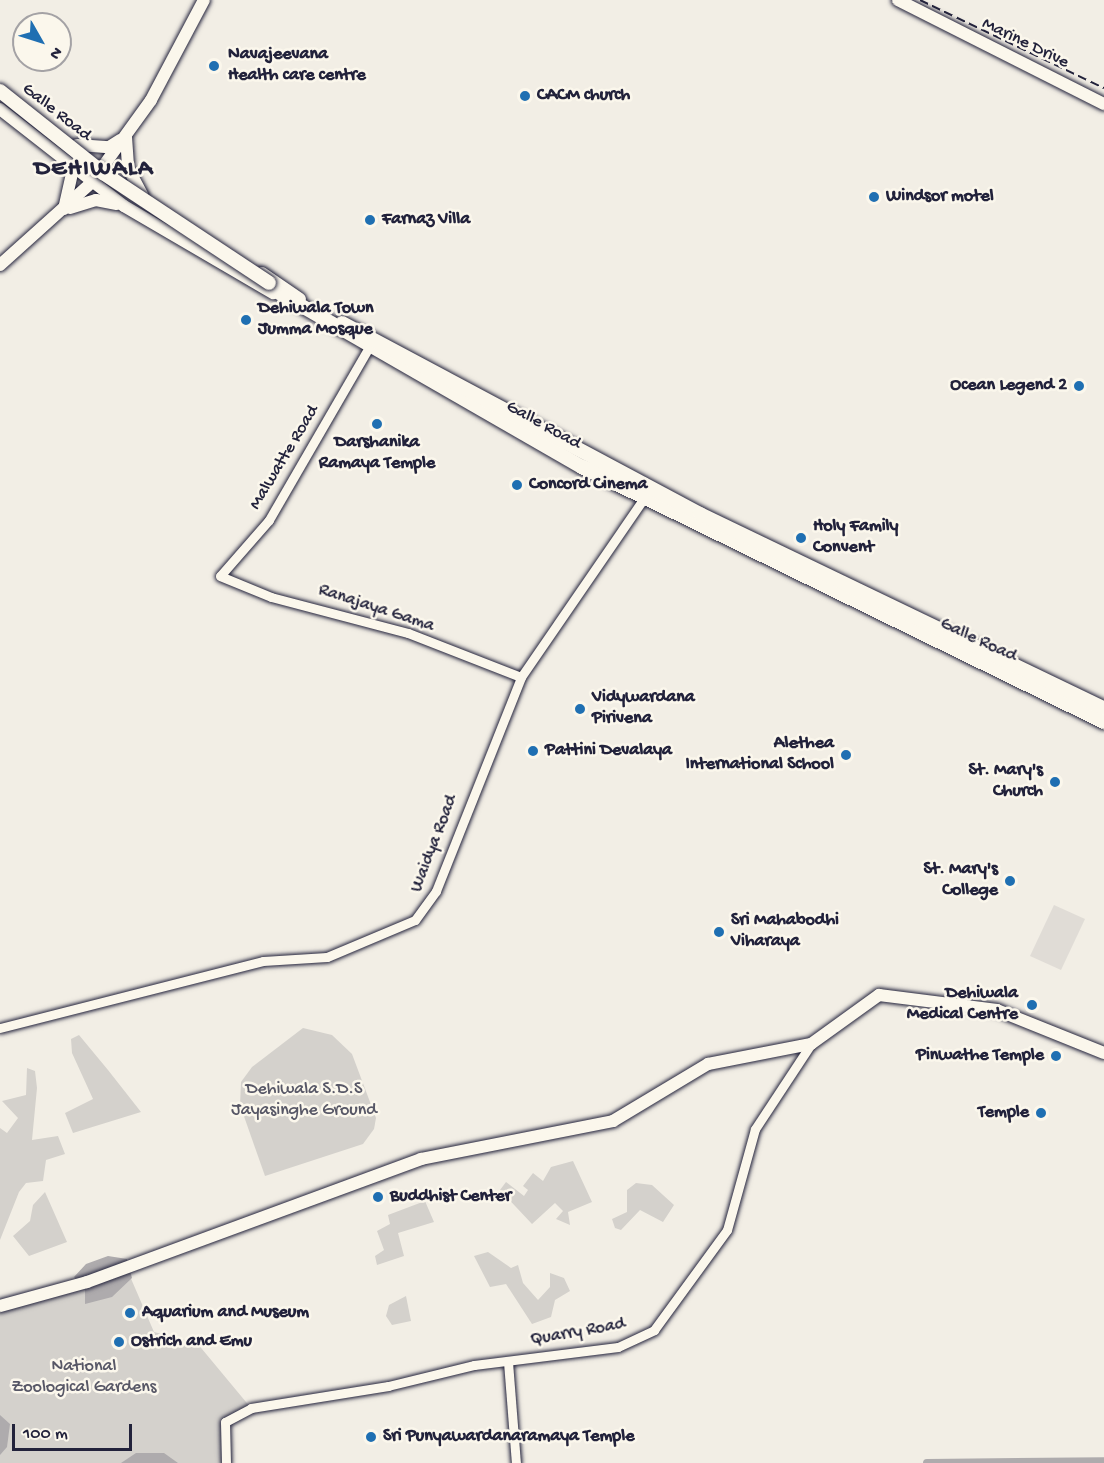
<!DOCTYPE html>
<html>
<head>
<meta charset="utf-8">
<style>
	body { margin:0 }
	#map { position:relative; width:1104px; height:1463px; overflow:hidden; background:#f2eee5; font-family:"Gochi Hand",sans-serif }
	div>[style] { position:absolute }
	.built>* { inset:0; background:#e0dcd6 }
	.green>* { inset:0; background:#d4d1cc }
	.water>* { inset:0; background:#aeabad }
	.canal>* { height:8px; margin:-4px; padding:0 4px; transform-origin:4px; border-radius:4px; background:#aeabad }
	.roads { filter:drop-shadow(0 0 2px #22223b) drop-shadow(0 0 2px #22223b) }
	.minor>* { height:9px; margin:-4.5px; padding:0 4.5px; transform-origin:4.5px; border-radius:4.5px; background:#fbf7ec }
	.major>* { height:12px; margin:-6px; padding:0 6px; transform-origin:6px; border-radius:6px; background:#fbf7ec }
	.highway>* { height:14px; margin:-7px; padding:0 7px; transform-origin:7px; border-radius:7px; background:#fbf7ec }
	.rail>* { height:2px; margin-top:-1px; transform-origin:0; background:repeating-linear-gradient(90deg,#22223b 0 9px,transparent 0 13.5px) }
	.bridges { filter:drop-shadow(0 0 2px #22223b) drop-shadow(0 0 2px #22223b) }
	.highway-bridge>* { height:14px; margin:-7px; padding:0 7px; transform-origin:7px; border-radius:7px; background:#fbf7ec }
	.dots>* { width:16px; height:16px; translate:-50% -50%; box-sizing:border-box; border:3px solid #fbf7ec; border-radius:50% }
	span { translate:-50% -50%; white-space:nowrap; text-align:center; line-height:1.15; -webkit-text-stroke:5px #fbf7ec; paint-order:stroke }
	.street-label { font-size:18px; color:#22223b }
	.poi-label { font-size:18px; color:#22223b; font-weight:700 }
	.left { translate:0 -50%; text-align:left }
	.right { translate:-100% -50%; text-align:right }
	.park-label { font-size:18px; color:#575766 }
	.district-label { font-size:24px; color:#22223b; font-weight:700; letter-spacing:1.5px }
	.north { position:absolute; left:12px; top:12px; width:60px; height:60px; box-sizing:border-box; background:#fbf7ec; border:2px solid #a4a2a5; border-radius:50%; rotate:129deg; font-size:16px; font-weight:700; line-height:24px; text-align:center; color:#22223b }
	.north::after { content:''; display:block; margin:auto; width:21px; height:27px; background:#1f6fb2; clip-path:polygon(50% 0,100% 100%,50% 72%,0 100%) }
	.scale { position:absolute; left:12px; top:1424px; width:120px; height:27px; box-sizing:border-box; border:3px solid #22223b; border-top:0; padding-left:8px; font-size:18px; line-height:21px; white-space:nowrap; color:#22223b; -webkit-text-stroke:4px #fbf7ec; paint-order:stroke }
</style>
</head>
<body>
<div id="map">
	<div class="built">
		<i style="clip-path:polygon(1054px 905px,1085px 919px,1061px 970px,1030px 956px)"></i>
	</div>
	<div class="green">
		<i style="clip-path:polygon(303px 1028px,332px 1035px,352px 1054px,376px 1118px,374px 1129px,363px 1144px,265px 1176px,240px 1105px,241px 1082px,252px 1067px)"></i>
		<i style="clip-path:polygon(79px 1035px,108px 1070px,141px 1112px,73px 1133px,65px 1113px,93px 1099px,72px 1053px,71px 1039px)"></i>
		<i style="clip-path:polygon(27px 1068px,35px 1071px,37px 1088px,32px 1140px,58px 1136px,65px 1154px,46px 1160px,43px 1181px,26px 1183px,19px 1192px,0 1240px,0 1128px,7px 1133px,18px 1118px,2px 1101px,26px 1095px)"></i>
		<i style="clip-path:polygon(573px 1161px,592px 1202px,568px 1212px,570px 1225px,556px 1219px,563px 1211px,555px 1203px,532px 1224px,500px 1190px,506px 1182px,524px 1196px,528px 1190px,523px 1186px,533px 1173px,543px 1181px,551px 1167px)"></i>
		<i style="clip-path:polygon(636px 1183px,652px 1185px,674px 1205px,663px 1222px,640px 1210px,621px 1230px,615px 1228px,612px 1219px,627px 1212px,627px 1190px)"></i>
		<i style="clip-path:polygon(45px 1192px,67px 1242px,29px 1256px,13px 1236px,30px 1221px,33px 1205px)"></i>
		<i style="clip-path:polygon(425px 1201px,434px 1222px,398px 1233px,404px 1256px,377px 1265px,375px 1256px,384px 1250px,377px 1231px,390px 1224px,388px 1215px)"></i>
		<i style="clip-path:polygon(488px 1252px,511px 1268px,518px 1265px,523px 1283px,538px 1300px,550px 1287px,550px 1273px,564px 1278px,570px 1291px,555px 1300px,551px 1317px,532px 1324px,506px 1284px,490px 1287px,474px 1256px)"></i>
		<i style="clip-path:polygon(126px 1267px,154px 1332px,197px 1343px,251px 1408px,225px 1422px,226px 1463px,0 1463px,0 1306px)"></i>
		<i style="clip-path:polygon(406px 1296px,411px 1321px,392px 1325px,386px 1316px,389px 1305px)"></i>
	</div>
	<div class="water">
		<i style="clip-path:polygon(108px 1256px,127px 1259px,132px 1278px,112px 1297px,85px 1304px,85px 1289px,74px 1277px,86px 1264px)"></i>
		<i style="clip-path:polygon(0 1415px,10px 1424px,7px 1447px,0 1455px)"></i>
		<i style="clip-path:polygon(136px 1453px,164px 1453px,178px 1463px,121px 1463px)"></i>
	</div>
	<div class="canal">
		<i style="left:927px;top:1463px;width:177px;rotate:-0.6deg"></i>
	</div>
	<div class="roads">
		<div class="minor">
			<i style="left:368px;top:349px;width:198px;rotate:120.1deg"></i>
			<i style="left:269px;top:520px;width:74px;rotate:131.2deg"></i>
			<i style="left:220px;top:576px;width:55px;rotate:22.4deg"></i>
			<i style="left:271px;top:597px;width:142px;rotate:14.7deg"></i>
			<i style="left:408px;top:633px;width:121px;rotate:21.3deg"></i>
			<i style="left:0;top:1028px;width:271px;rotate:-14.3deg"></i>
			<i style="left:263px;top:961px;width:64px;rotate:-3.6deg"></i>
			<i style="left:327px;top:957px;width:95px;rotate:-22.8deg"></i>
			<i style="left:415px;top:920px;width:36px;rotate:-54deg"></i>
			<i style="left:436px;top:891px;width:230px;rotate:-68.3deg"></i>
			<i style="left:521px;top:677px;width:222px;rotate:-55.5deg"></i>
			<i style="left:508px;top:1362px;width:101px;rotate:85.5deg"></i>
			<i style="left:226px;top:1463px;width:41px;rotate:-91.4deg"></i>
			<i style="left:225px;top:1422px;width:30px;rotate:-28deg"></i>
			<i style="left:251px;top:1408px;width:139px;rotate:-9.1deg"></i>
			<i style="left:388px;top:1386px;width:89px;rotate:-13.7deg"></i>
			<i style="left:474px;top:1365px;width:145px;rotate:-7.1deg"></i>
			<i style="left:618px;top:1347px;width:40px;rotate:-25deg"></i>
			<i style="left:654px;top:1330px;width:124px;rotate:-53.9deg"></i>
			<i style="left:727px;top:1230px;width:105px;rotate:-74.5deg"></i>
			<i style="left:755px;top:1129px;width:102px;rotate:-56.6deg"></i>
		</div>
		<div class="major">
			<i style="left:898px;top:0;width:231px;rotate:26.8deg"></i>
			<i style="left:0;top:109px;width:157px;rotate:38deg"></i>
			<i style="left:124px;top:206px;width:173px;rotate:30.3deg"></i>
			<i style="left:126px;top:137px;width:31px;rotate:86deg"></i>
			<i style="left:128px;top:168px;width:30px;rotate:62deg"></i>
			<i style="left:77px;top:145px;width:32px;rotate:4deg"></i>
			<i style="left:109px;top:147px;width:13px;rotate:-32deg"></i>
			<i style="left:70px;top:208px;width:27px;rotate:-17deg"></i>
			<i style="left:96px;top:200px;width:21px;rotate:11deg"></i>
			<i style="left:64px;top:209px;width:41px;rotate:-77.3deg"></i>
			<i style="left:0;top:265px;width:122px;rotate:-42deg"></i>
			<i style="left:91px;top:183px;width:102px;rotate:-54.1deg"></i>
			<i style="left:151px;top:100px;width:113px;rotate:-62.1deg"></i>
			<i style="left:262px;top:273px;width:46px;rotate:34.4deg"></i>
			<i style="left:0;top:1306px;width:90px;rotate:-15.4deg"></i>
			<i style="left:87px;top:1282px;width:356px;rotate:-20.2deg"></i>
			<i style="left:421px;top:1159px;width:196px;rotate:-11.2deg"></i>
			<i style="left:613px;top:1121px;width:111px;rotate:-31deg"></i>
			<i style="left:708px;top:1064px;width:105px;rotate:-11deg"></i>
			<i style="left:811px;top:1044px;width:84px;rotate:-35.8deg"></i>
			<i style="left:879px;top:995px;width:119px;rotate:7.2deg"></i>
			<i style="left:997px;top:1010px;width:115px;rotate:21.9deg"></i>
		</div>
		<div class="highway">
			<i style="left:267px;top:286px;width:363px;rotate:29.9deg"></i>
			<i style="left:582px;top:467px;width:581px;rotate:26.04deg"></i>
			<i style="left:342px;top:323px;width:406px;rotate:28.1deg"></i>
			<i style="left:700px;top:514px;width:448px;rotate:25.7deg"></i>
		</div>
	</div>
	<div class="rail">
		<i style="left:920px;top:0;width:204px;rotate:25.6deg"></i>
	</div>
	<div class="bridges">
		<div class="highway-bridge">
			<i style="left:0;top:91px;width:132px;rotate:38.5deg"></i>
			<i style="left:103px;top:173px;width:199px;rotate:33.5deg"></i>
		</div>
	</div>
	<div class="dots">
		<i style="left:214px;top:66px;background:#1f6fb2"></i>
		<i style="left:525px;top:96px;background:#1f6fb2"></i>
		<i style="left:874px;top:197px;background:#1f6fb2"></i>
		<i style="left:370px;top:220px;background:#1f6fb2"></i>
		<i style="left:246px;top:320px;background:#1f6fb2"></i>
		<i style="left:1079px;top:386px;background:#1f6fb2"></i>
		<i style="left:377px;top:424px;background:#1f6fb2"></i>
		<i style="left:517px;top:485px;background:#1f6fb2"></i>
		<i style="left:801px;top:538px;background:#1f6fb2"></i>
		<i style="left:580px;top:709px;background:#1f6fb2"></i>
		<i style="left:533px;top:751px;background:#1f6fb2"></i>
		<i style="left:846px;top:755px;background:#1f6fb2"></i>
		<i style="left:1055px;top:782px;background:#1f6fb2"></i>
		<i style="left:1010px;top:881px;background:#1f6fb2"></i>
		<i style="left:719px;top:932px;background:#1f6fb2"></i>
		<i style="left:1032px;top:1005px;background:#1f6fb2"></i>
		<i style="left:1056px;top:1056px;background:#1f6fb2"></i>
		<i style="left:1041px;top:1113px;background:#1f6fb2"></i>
		<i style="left:378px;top:1197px;background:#1f6fb2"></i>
		<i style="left:130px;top:1313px;background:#1f6fb2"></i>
		<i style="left:119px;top:1342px;background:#1f6fb2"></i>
		<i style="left:371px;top:1437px;background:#1f6fb2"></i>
	</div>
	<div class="street-label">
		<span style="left:1025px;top:44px;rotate:26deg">Marine Drive</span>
		<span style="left:56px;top:113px;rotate:38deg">Galle Road</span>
		<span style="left:543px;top:426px;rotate:29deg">Galle Road</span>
		<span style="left:285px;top:458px;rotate:-59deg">Malwatte Road</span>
		<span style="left:376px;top:609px;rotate:18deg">Ranajaya Gama</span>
		<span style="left:978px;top:641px;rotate:25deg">Galle Road</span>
		<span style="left:435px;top:844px;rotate:-69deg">Waidya Road</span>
		<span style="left:578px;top:1333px;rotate:-10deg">Quarry Road</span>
	</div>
	<div class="poi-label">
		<span class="left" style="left:228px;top:66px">Navajeevana<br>Health care centre</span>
		<span class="left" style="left:537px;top:96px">CACM church</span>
		<span class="left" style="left:886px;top:197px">Windsor motel</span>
		<span class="left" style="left:382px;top:220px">Farnaz Villa</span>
		<span class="left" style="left:258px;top:320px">Dehiwala Town<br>Jumma Mosque</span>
		<span class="right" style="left:1067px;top:386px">Ocean Legend 2</span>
		<span style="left:377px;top:454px">Darshanika<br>Ramaya Temple</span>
		<span class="left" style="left:529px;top:485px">Concord Cinema</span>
		<span class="left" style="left:813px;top:538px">Holy Family<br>Convent</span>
		<span class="left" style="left:592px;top:709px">Vidywardana<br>Pirivena</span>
		<span class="right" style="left:834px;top:755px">Alethea<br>International School</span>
		<span class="left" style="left:545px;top:751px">Pattini Devalaya</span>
		<span class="right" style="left:1043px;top:782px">St. Mary's<br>Church</span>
		<span class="right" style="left:998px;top:881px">St. Mary's<br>College</span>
		<span class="left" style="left:731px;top:932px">Sri Mahabodhi<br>Viharaya</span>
		<span class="right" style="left:1018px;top:1005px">Dehiwala<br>Medical Centre</span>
		<span class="right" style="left:1044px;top:1056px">Pinwathe Temple</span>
		<span class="right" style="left:1029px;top:1113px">Temple</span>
		<span class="left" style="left:390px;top:1197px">Buddhist Center</span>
		<span class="left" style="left:142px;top:1313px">Aquarium and Museum</span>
		<span class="left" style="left:131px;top:1342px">Ostrich and Emu</span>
		<span class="left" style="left:383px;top:1437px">Sri Punyawardanaramaya Temple</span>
	</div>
	<div class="park-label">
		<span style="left:304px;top:1101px">Dehiwala S.D.S<br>Jayasinghe Ground</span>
		<span style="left:84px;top:1378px">National<br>Zoological Gardens</span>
	</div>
	<div class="district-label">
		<span style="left:94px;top:170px">DEHIWALA</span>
	</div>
	<div class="north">N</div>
	<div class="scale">100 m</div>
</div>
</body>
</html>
